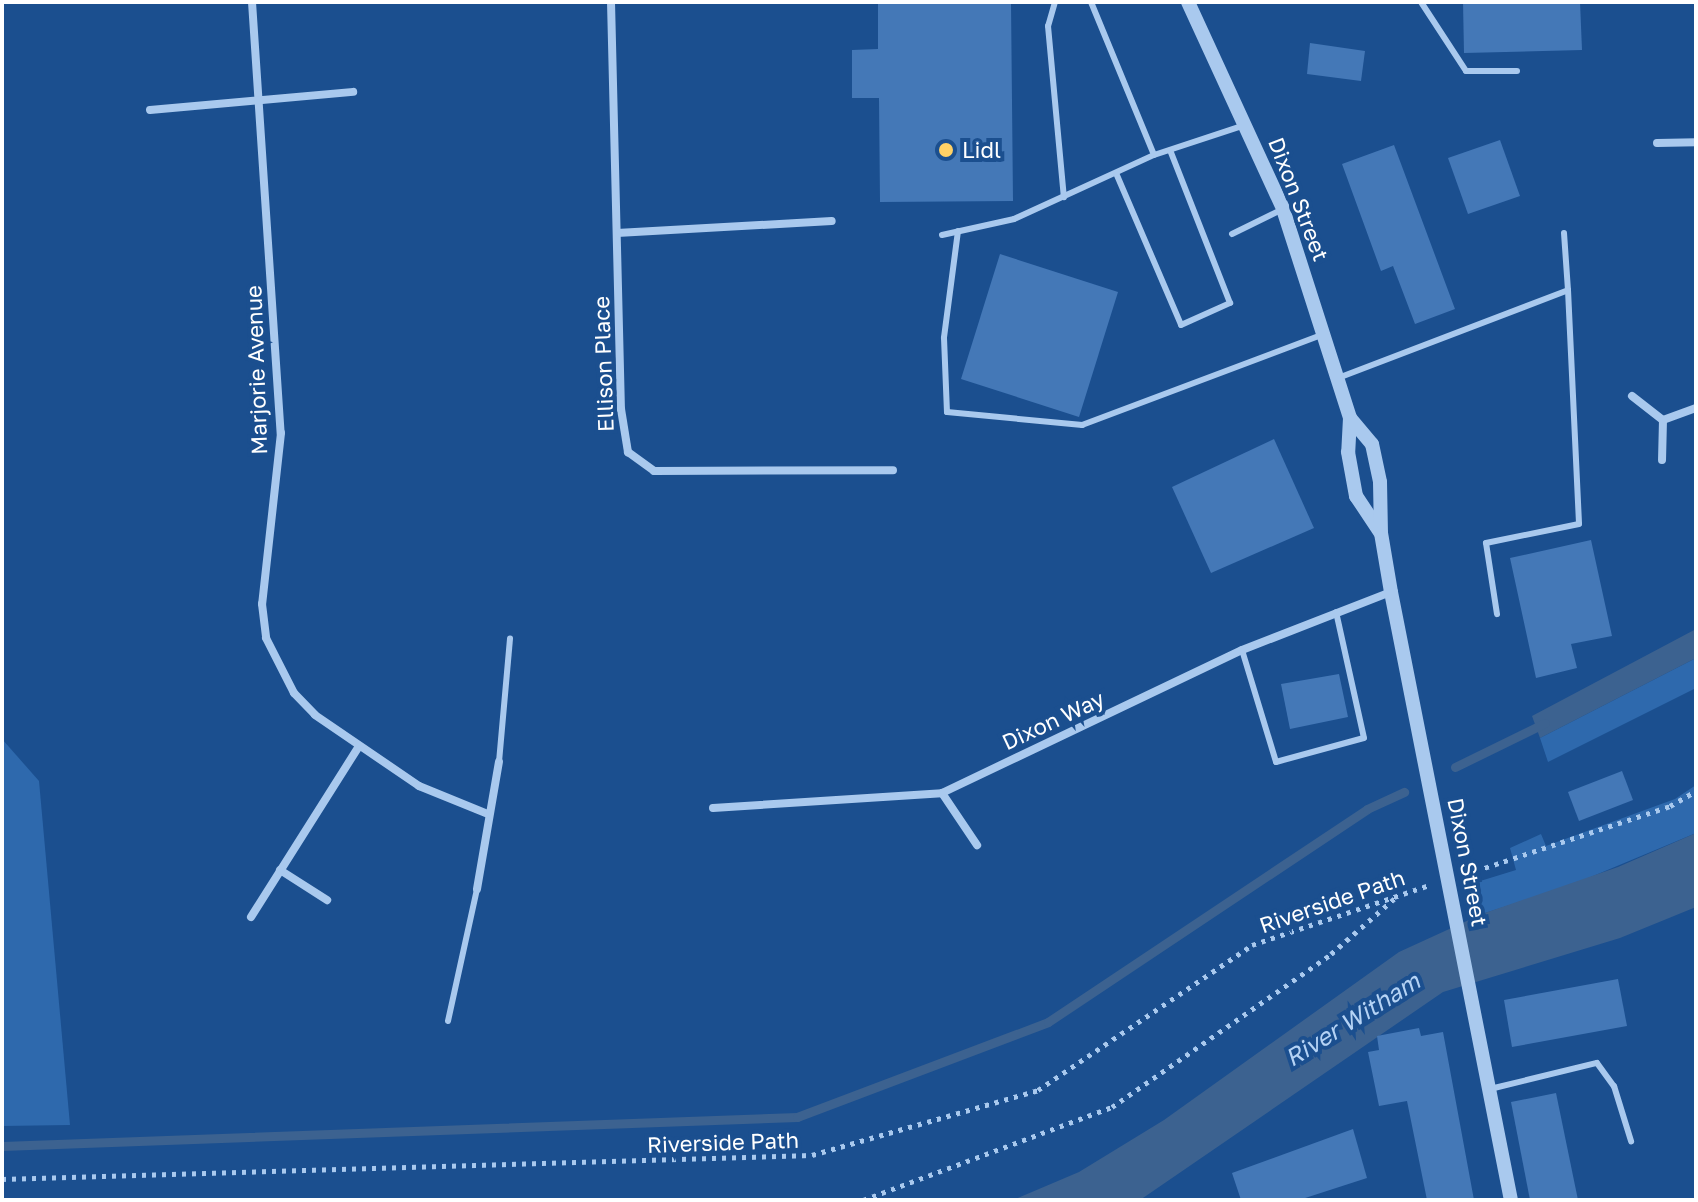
<!DOCTYPE html>
<html>
<head>
<meta charset="utf-8">
<style>
	body { margin:0 }
	#map { position:relative; width:1698px; height:1202px; overflow:hidden; background:#1b4f8f; font-family:"Golos Text",sans-serif }
	div>[style] { position:absolute }
	.green>* { inset:0; background:#2e69ad }
	.water>* { inset:0; background:#3c6290 }
	.stream>* { height:9px; margin:-4.5px; padding:0 4.5px; transform-origin:4.5px; border-radius:4.5px; background:#3c6290 }
	.building>* { inset:0; background:#4478b7 }
	.path>* { height:5px; margin-top:-2.5px; transform-origin:0; background:repeating-linear-gradient(90deg,#a9c9ee 0 4px,transparent 0 10px) }
	.service>* { height:6px; margin:-3px; padding:0 3px; transform-origin:3px; border-radius:3px; background:#a9c9ee }
	.minor>* { height:8px; margin:-4px; padding:0 4px; transform-origin:4px; border-radius:4px; background:#a9c9ee }
	.tertiary>* { height:14px; margin:-7px; padding:0 7px; transform-origin:7px; border-radius:7px; background:#a9c9ee }
	.dots>* { width:22px; height:22px; translate:-50% -50%; box-sizing:border-box; border:4px solid #1b4f8f; border-radius:50% }
	span { translate:-50% -50%; white-space:nowrap; text-align:center; line-height:1.15; -webkit-text-stroke:8px #1b4f8f; paint-order:stroke }
	.poi-label { font-size:22px; color:#fff }
	.left { translate:0 -50%; text-align:left }
	.street-label { font-size:22px; color:#fff }
	.water-label { font-size:24px; color:#b5d3f5; font-style:italic }
	.frame { position:absolute; inset:0; border:4px solid #fff; pointer-events:none }
</style>
</head>
<body>
<div id="map">
	<div class="green">
		<i style="clip-path:polygon(1696px 658px,1696px 688px,1548px 762px,1540px 738px)"></i>
		<i style="clip-path:polygon(2px 739px,39px 781px,70px 1125px,2px 1126px)"></i>
		<i style="clip-path:polygon(1696px 785px,1696px 833px,1574px 884px,1482px 914px,1477px 882px,1516px 870px,1510px 848px,1541px 834px,1546px 846px,1675px 799px)"></i>
	</div>
	<div class="water">
		<i style="clip-path:polygon(1696px 629px,1696px 658px,1540px 738px,1532px 716px)"></i>
		<i style="clip-path:polygon(1696px 833px,1696px 907px,1620px 938px,1443px 992px,1140px 1200px,1013px 1200px,1079px 1172px,1164px 1120px,1399px 952px,1482px 914px,1618px 867px)"></i>
	</div>
	<div class="stream">
		<i style="left:1455px;top:767px;width:100px;rotate:-26.1deg"></i>
		<i style="left:2px;top:1146px;width:796px;rotate:-2.09deg"></i>
		<i style="left:797px;top:1117px;width:268px;rotate:-20.7deg"></i>
		<i style="left:1048px;top:1022px;width:384px;rotate:-33.7deg"></i>
		<i style="left:1367px;top:809px;width:41px;rotate:-24.7deg"></i>
	</div>
	<div class="building">
		<i style="clip-path:polygon(878px 2px,1011px 2px,1013px 201px,880px 202px,879px 98px,852px 98px,852px 50px,878px 49px)"></i>
		<i style="clip-path:polygon(1463px 2px,1580px 2px,1582px 50px,1464px 53px)"></i>
		<i style="clip-path:polygon(1310px 43px,1365px 51px,1361px 81px,1307px 74px)"></i>
		<i style="clip-path:polygon(1500px 140px,1520px 196px,1468px 214px,1448px 158px)"></i>
		<i style="clip-path:polygon(1394px 145px,1455px 309px,1415px 324px,1393px 266px,1381px 271px,1342px 164px)"></i>
		<i style="clip-path:polygon(1000px 254px,1118px 292px,1079px 417px,961px 379px)"></i>
		<i style="clip-path:polygon(1274px 439px,1314px 528px,1211px 573px,1172px 487px)"></i>
		<i style="clip-path:polygon(1591px 540px,1612px 636px,1571px 644px,1577px 668px,1536px 678px,1510px 558px)"></i>
		<i style="clip-path:polygon(1339px 674px,1348px 717px,1290px 729px,1281px 684px)"></i>
		<i style="clip-path:polygon(1622px 771px,1633px 800px,1579px 821px,1568px 792px)"></i>
		<i style="clip-path:polygon(1618px 979px,1627px 1026px,1512px 1047px,1504px 1000px)"></i>
		<i style="clip-path:polygon(1419px 1028px,1421px 1036px,1443px 1032px,1474px 1200px,1427px 1200px,1407px 1101px,1379px 1106px,1368px 1052px,1379px 1050px,1377px 1036px)"></i>
		<i style="clip-path:polygon(1556px 1093px,1578px 1200px,1530px 1200px,1511px 1102px)"></i>
		<i style="clip-path:polygon(1353px 1129px,1367px 1178px,1299px 1200px,1241px 1200px,1232px 1173px)"></i>
	</div>
	<div class="path">
		<i style="left:1466px;top:874px;width:215px;rotate:-18.4deg"></i>
		<i style="left:1670px;top:806px;width:30px;rotate:-30deg"></i>
		<i style="left:2px;top:1179px;width:810px;rotate:-1.7deg"></i>
		<i style="left:812px;top:1155px;width:235px;rotate:-16deg"></i>
		<i style="left:1038px;top:1090px;width:258px;rotate:-34.1deg"></i>
		<i style="left:1252px;top:945px;width:187px;rotate:-18.7deg"></i>
		<i style="left:863px;top:1200px;width:266px;rotate:-20.5deg"></i>
		<i style="left:1112px;top:1107px;width:267px;rotate:-34.9deg"></i>
		<i style="left:1331px;top:954px;width:86px;rotate:-41.2deg"></i>
	</div>
	<div class="service">
		<i style="left:1055px;top:2px;width:25px;rotate:106deg"></i>
		<i style="left:1048px;top:26px;width:172px;rotate:84.7deg"></i>
		<i style="left:1091px;top:2px;width:165px;rotate:67.6deg"></i>
		<i style="left:1421px;top:2px;width:82px;rotate:56.9deg"></i>
		<i style="left:1466px;top:71px;width:51px"></i>
		<i style="left:1116px;top:173px;width:165px;rotate:66.8deg"></i>
		<i style="left:1181px;top:325px;width:54px;rotate:-24.2deg"></i>
		<i style="left:1230px;top:303px;width:164px;rotate:-111.4deg"></i>
		<i style="left:958px;top:231px;width:108px;rotate:97.5deg"></i>
		<i style="left:944px;top:338px;width:74px;rotate:87.7deg"></i>
		<i style="left:947px;top:412px;width:136px;rotate:5.5deg"></i>
		<i style="left:1082px;top:425px;width:255px;rotate:-20.6deg"></i>
		<i style="left:1564px;top:233px;width:57px;rotate:86deg"></i>
		<i style="left:1232px;top:234px;width:57px;rotate:-26.1deg"></i>
		<i style="left:942px;top:235px;width:74px;rotate:-12.5deg"></i>
		<i style="left:1014px;top:219px;width:154px;rotate:-24.6deg"></i>
		<i style="left:1154px;top:155px;width:93px;rotate:-18.2deg"></i>
		<i style="left:1338px;top:378px;width:246px;rotate:-20.9deg"></i>
		<i style="left:1568px;top:290px;width:234px;rotate:87.3deg"></i>
		<i style="left:1579px;top:524px;width:95px;rotate:168.5deg"></i>
		<i style="left:1486px;top:543px;width:72px;rotate:81.2deg"></i>
		<i style="left:1242px;top:650px;width:117px;rotate:73.1deg"></i>
		<i style="left:1276px;top:762px;width:91px;rotate:-15.3deg"></i>
		<i style="left:1364px;top:738px;width:129px;rotate:-102.5deg"></i>
		<i style="left:499px;top:762px;width:124px;rotate:-84.9deg"></i>
		<i style="left:448px;top:1021px;width:135px;rotate:-77.6deg"></i>
		<i style="left:1490px;top:1089px;width:110px;rotate:-13.7deg"></i>
		<i style="left:1597px;top:1063px;width:29px;rotate:54deg"></i>
		<i style="left:1614px;top:1086px;width:58px;rotate:72.8deg"></i>
	</div>
	<div class="minor">
		<i style="left:252px;top:2px;width:432px;rotate:86.2deg"></i>
		<i style="left:281px;top:433px;width:172px;rotate:96.3deg"></i>
		<i style="left:262px;top:604px;width:34px;rotate:83deg"></i>
		<i style="left:266px;top:638px;width:62px;rotate:63deg"></i>
		<i style="left:294px;top:693px;width:30px;rotate:46deg"></i>
		<i style="left:315px;top:715px;width:126px;rotate:34.3deg"></i>
		<i style="left:419px;top:786px;width:74px;rotate:22.1deg"></i>
		<i style="left:611px;top:2px;width:407px;rotate:88.6deg"></i>
		<i style="left:621px;top:409px;width:44px;rotate:80.8deg"></i>
		<i style="left:628px;top:452px;width:32px;rotate:36deg"></i>
		<i style="left:654px;top:471px;width:239px;rotate:-0.2deg"></i>
		<i style="left:150px;top:110px;width:204px;rotate:-5.1deg"></i>
		<i style="left:1657px;top:143px;width:39px;rotate:-1deg"></i>
		<i style="left:617px;top:233px;width:215px;rotate:-3.2deg"></i>
		<i style="left:1632px;top:396px;width:39px;rotate:38deg"></i>
		<i style="left:1663px;top:420px;width:40px;rotate:91.4deg"></i>
		<i style="left:1663px;top:420px;width:35px;rotate:-20deg"></i>
		<i style="left:942px;top:793px;width:63px;rotate:56.1deg"></i>
		<i style="left:713px;top:808px;width:229px;rotate:-3.7deg"></i>
		<i style="left:942px;top:793px;width:332px;rotate:-25.5deg"></i>
		<i style="left:1242px;top:650px;width:160px;rotate:-21.3deg"></i>
		<i style="left:280px;top:870px;width:56px;rotate:32.6deg"></i>
		<i style="left:477px;top:889px;width:129px;rotate:-80.2deg"></i>
		<i style="left:251px;top:917px;width:202px;rotate:-57.7deg"></i>
	</div>
	<div class="tertiary">
		<i style="left:1188px;top:2px;width:228px;rotate:65.3deg"></i>
		<i style="left:1283px;top:209px;width:219px;rotate:72.2deg"></i>
		<i style="left:1350px;top:418px;width:34px;rotate:93deg"></i>
		<i style="left:1348px;top:452px;width:45px;rotate:79.7deg"></i>
		<i style="left:1356px;top:496px;width:43px;rotate:56.3deg"></i>
		<i style="left:1350px;top:418px;width:34px;rotate:50deg"></i>
		<i style="left:1372px;top:444px;width:39px;rotate:78deg"></i>
		<i style="left:1380px;top:482px;width:51px;rotate:88.9deg"></i>
		<i style="left:1381px;top:533px;width:60px;rotate:80.4deg"></i>
		<i style="left:1391px;top:592px;width:620px;rotate:78.84deg"></i>
	</div>
	<div class="dots">
		<i style="left:946px;top:150px;background:#ffd166"></i>
	</div>
	<div class="poi-label">
		<span class="left" style="left:962px;top:150px">Lidl</span>
	</div>
	<div class="street-label">
		<span style="left:1299px;top:199px;rotate:69deg">Dixon Street</span>
		<span style="left:603px;top:364px;rotate:-92deg">Ellison Place</span>
		<span style="left:256px;top:370px;rotate:-92deg">Marjorie Avenue</span>
		<span style="left:1053px;top:720px;rotate:-25deg">Dixon Way</span>
		<span style="left:1468px;top:862px;rotate:79deg">Dixon Street</span>
		<span style="left:1332px;top:901px;rotate:-19deg">Riverside Path</span>
		<span style="left:723px;top:1142px;rotate:-2deg">Riverside Path</span>
	</div>
	<div class="water-label">
		<span style="left:1352px;top:1019px;rotate:-32deg">River Witham</span>
	</div>
	<div class="frame"></div>
</div>
</body>
</html>
